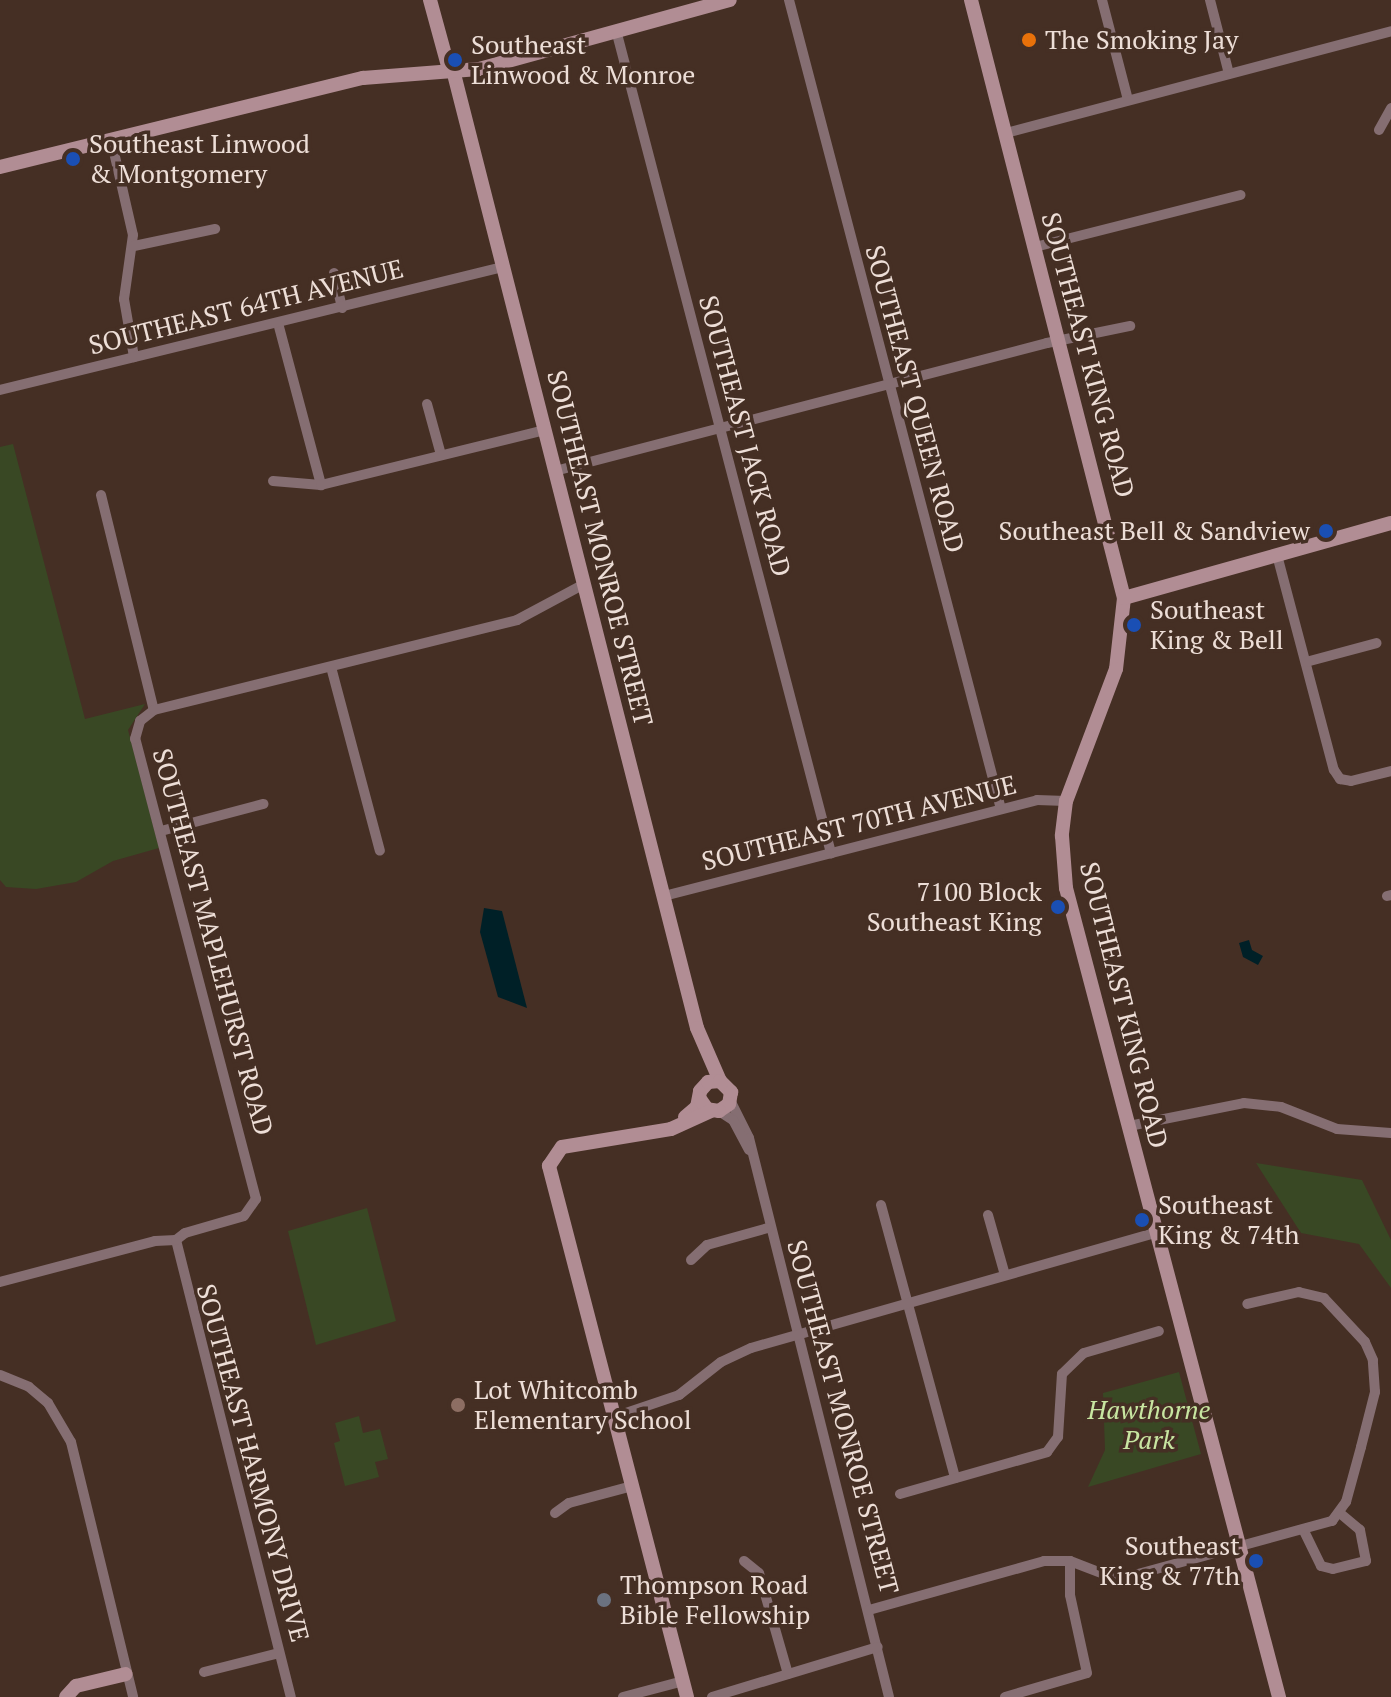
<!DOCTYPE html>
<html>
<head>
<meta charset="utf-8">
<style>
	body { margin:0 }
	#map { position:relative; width:1391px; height:1697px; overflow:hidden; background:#452f24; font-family:"PT Serif",serif }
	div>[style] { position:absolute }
	.green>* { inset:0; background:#394824 }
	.water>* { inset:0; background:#002027 }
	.street>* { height:10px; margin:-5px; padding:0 5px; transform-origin:5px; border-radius:5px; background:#856e72 }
	.secondary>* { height:14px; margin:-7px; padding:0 7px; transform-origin:7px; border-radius:7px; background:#b18d94 }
	.dots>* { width:22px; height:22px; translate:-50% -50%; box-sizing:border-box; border:4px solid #452f24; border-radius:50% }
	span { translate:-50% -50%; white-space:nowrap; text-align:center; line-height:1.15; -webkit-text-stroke:7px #452f24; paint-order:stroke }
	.poi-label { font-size:26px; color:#edded7 }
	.left { translate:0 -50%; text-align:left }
	.right { translate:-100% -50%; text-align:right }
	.street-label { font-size:26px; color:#edded7 }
	.park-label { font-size:26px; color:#c8e6a1; font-style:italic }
</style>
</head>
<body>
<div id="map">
	<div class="green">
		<i style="clip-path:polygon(13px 444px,85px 719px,145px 704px,128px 730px,159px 848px,113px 861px,76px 882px,36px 889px,6px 887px,0 880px,0 447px)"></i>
		<i style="clip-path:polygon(1256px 1163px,1362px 1180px,1391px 1240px,1391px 1288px,1359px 1244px,1301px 1233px)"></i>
		<i style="clip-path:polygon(367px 1208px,396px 1321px,316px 1345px,288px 1231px)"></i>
		<i style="clip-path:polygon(1179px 1372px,1201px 1454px,1088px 1487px,1105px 1450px,1103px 1393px)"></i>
		<i style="clip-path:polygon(359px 1416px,363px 1433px,380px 1429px,388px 1459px,375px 1462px,379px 1477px,345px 1486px,334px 1443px,340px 1441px,335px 1423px)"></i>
	</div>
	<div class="water">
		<i style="clip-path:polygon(484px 908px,502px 911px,527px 1008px,498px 997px,480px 932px)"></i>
		<i style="clip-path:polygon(1249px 940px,1252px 950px,1263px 956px,1258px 965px,1243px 957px,1239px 943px)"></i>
	</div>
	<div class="street">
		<i style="left:789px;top:0;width:836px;rotate:75.32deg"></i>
		<i style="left:1102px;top:0;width:103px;rotate:75.4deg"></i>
		<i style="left:1210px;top:0;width:76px;rotate:75.6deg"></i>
		<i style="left:616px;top:30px;width:851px;rotate:75.36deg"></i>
		<i style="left:1379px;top:130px;width:25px;rotate:-61deg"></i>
		<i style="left:1006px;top:133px;width:398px;rotate:-14.8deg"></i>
		<i style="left:111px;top:139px;width:98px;rotate:77.1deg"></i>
		<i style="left:133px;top:235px;width:65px;rotate:98deg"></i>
		<i style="left:124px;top:299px;width:59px;rotate:80.2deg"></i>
		<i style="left:134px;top:246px;width:83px;rotate:-11.9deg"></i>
		<i style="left:1035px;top:247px;width:212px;rotate:-14.2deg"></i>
		<i style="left:334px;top:273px;width:36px;rotate:77deg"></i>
		<i style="left:278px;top:323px;width:168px;rotate:75.1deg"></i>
		<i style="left:0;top:390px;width:518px;rotate:-13.74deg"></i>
		<i style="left:427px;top:404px;width:53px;rotate:74.6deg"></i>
		<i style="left:555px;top:471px;width:508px;rotate:-14.58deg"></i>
		<i style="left:1047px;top:343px;width:85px;rotate:-11.6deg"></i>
		<i style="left:273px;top:481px;width:48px;rotate:4.8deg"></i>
		<i style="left:321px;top:485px;width:231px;rotate:-13.8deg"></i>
		<i style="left:101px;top:495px;width:221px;rotate:76.2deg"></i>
		<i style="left:1277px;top:555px;width:222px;rotate:75.2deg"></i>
		<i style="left:1334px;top:770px;width:11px;rotate:56deg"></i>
		<i style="left:1340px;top:779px;width:11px;rotate:10deg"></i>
		<i style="left:1351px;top:781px;width:41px;rotate:-14deg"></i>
		<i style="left:1306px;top:662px;width:73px;rotate:-15deg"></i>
		<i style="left:331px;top:667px;width:190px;rotate:75.1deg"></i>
		<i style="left:161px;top:831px;width:106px;rotate:-14.8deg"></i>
		<i style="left:664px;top:896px;width:385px;rotate:-14.4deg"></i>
		<i style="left:1037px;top:800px;width:29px;rotate:2deg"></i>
		<i style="left:1387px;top:896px;width:4px;rotate:-14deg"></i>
		<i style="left:730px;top:1100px;width:42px;rotate:63.4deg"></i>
		<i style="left:749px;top:1138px;width:576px;rotate:75.94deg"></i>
		<i style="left:719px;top:1111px;width:17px;rotate:33deg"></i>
		<i style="left:733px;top:1120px;width:34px;rotate:62deg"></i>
		<i style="left:1129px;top:1126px;width:117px;rotate:-11.3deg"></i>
		<i style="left:1244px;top:1103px;width:37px;rotate:6deg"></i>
		<i style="left:1281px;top:1107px;width:60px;rotate:21.4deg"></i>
		<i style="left:1337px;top:1129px;width:54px;rotate:4.2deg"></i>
		<i style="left:881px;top:1205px;width:283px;rotate:74.8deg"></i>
		<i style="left:988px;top:1215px;width:62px;rotate:74.2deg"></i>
		<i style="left:176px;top:1240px;width:471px;rotate:75.9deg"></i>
		<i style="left:691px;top:1260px;width:22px;rotate:-43deg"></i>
		<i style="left:707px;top:1245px;width:63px;rotate:-15.6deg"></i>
		<i style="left:0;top:1282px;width:160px;rotate:-14.8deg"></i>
		<i style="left:155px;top:1241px;width:21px;rotate:-3deg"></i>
		<i style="left:176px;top:1240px;width:11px;rotate:-38deg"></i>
		<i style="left:185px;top:1233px;width:61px;rotate:-16.1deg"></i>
		<i style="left:244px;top:1216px;width:21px;rotate:-55deg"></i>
		<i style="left:256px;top:1199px;width:476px;rotate:-104.7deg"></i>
		<i style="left:135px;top:739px;width:19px;rotate:-74deg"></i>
		<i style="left:140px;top:721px;width:18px;rotate:-38deg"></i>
		<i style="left:154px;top:710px;width:374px;rotate:-13.9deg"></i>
		<i style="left:517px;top:620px;width:76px;rotate:-28.2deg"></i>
		<i style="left:0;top:1375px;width:31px;rotate:22deg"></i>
		<i style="left:29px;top:1387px;width:25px;rotate:40deg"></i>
		<i style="left:48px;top:1403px;width:45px;rotate:59.5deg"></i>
		<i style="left:71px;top:1442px;width:262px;rotate:76.3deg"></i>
		<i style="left:614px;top:1417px;width:69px;rotate:-18.7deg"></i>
		<i style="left:679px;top:1395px;width:53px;rotate:-38.2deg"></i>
		<i style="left:721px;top:1362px;width:33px;rotate:-25deg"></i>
		<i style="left:751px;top:1348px;width:422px;rotate:-15.9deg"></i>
		<i style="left:900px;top:1494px;width:153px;rotate:-15.9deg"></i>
		<i style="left:1047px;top:1452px;width:19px;rotate:-54deg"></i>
		<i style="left:1058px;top:1437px;width:63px;rotate:-86.4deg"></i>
		<i style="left:1062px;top:1374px;width:30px;rotate:-44deg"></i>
		<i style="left:1084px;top:1353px;width:78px;rotate:-16.3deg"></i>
		<i style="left:555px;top:1513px;width:17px;rotate:-36deg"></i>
		<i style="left:569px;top:1503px;width:65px;rotate:-15.1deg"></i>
		<i style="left:1304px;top:1531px;width:39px;rotate:64deg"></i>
		<i style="left:1321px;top:1566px;width:12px;rotate:14deg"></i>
		<i style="left:1333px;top:1569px;width:34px;rotate:-14deg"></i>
		<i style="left:1366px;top:1561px;width:32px;rotate:-101deg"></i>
		<i style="left:1360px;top:1530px;width:26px;rotate:-140deg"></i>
		<i style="left:744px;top:1561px;width:19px;rotate:39deg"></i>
		<i style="left:759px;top:1573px;width:105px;rotate:74deg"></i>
		<i style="left:869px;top:1610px;width:182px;rotate:-15.6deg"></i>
		<i style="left:1044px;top:1561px;width:26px"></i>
		<i style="left:1070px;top:1561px;width:42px;rotate:21deg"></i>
		<i style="left:1109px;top:1576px;width:18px;rotate:3deg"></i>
		<i style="left:1127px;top:1577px;width:213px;rotate:-15.3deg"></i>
		<i style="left:1332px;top:1521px;width:24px;rotate:-54deg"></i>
		<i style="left:1346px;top:1502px;width:57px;rotate:-74.7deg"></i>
		<i style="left:1361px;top:1447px;width:57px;rotate:-75.7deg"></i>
		<i style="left:1375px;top:1392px;width:32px;rotate:-94deg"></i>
		<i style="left:1373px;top:1360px;width:20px;rotate:-114deg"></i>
		<i style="left:1365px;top:1342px;width:60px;rotate:-133deg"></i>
		<i style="left:1324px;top:1298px;width:26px;rotate:-167deg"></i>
		<i style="left:1299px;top:1292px;width:53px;rotate:167deg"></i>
		<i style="left:204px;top:1672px;width:77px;rotate:-14.2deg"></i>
		<i style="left:623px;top:1697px;width:62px;rotate:-14.9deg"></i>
		<i style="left:712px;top:1697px;width:173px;rotate:-16.8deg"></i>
		<i style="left:1005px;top:1697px;width:85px;rotate:-16.3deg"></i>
		<i style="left:1087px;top:1673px;width:80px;rotate:-102.3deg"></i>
		<i style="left:1070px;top:1595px;width:34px;rotate:-90deg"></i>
	</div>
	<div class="secondary">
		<i style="left:430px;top:0;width:68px;rotate:74.7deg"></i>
		<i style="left:971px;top:0;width:617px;rotate:75.65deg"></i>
		<i style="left:1124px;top:598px;width:71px;rotate:96.4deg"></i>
		<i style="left:1116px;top:669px;width:141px;rotate:110.7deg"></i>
		<i style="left:1066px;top:801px;width:35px;rotate:97deg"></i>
		<i style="left:1062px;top:836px;width:52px;rotate:85.6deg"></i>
		<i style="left:1066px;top:888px;width:837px;rotate:75.25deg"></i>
		<i style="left:454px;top:74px;width:984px;rotate:75.71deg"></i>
		<i style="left:697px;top:1028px;width:58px;rotate:66.5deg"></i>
		<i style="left:0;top:167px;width:374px;rotate:-13.8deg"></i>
		<i style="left:363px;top:78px;width:116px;rotate:-4.4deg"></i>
		<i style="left:479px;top:69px;width:260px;rotate:-15.4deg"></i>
		<i style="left:1124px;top:598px;width:277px;rotate:-15.7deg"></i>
		<i style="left:685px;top:1117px;width:16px;rotate:-40deg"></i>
		<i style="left:697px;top:1107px;width:16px;rotate:-79deg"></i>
		<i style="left:700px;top:1091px;width:12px;rotate:-48deg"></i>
		<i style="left:708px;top:1082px;width:12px;rotate:-5deg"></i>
		<i style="left:720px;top:1081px;width:16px;rotate:45deg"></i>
		<i style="left:731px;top:1092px;width:12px;rotate:99deg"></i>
		<i style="left:729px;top:1104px;width:12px;rotate:145deg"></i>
		<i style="left:719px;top:1111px;width:12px;rotate:-171deg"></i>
		<i style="left:707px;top:1109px;width:12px;rotate:-125deg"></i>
		<i style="left:66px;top:1697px;width:15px;rotate:-48deg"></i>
		<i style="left:76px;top:1686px;width:51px;rotate:-13.5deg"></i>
		<i style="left:687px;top:1697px;width:549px;rotate:-104.57deg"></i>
		<i style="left:549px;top:1166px;width:23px;rotate:-56deg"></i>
		<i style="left:562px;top:1147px;width:110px;rotate:-9.4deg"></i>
		<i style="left:671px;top:1129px;width:44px;rotate:-24.2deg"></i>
	</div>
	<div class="dots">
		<i style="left:1029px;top:40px;background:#e8710a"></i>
		<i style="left:455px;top:60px;background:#1a4fb4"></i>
		<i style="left:73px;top:159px;background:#1a4fb4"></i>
		<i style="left:1326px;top:531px;background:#1a4fb4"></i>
		<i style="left:1134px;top:625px;background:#1a4fb4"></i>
		<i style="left:1058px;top:907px;background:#1a4fb4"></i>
		<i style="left:1142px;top:1220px;background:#1a4fb4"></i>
		<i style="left:458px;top:1405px;background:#8d6e63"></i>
		<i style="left:1256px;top:1561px;background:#1a4fb4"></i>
		<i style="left:604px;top:1600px;background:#6b7280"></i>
	</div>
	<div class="poi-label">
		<span class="left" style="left:1045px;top:40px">The Smoking Jay</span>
		<span class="left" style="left:471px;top:60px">Southeast<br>Linwood &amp; Monroe</span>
		<span class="left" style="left:89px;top:159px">Southeast Linwood<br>&amp; Montgomery</span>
		<span class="right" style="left:1310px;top:531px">Southeast Bell &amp; Sandview</span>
		<span class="left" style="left:1150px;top:625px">Southeast<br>King &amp; Bell</span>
		<span class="right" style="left:1042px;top:907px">7100 Block<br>Southeast King</span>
		<span class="left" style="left:1158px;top:1220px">Southeast<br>King &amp; 74th</span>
		<span class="left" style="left:474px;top:1405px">Lot Whitcomb<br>Elementary School</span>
		<span class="right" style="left:1240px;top:1561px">Southeast<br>King &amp; 77th</span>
		<span class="left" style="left:620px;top:1600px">Thompson Road<br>Bible Fellowship</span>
	</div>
	<div class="street-label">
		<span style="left:246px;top:307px;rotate:-14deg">SOUTHEAST 64TH AVENUE</span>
		<span style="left:1088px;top:355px;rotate:75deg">SOUTHEAST KING ROAD</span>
		<span style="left:915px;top:399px;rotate:75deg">SOUTHEAST QUEEN ROAD</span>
		<span style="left:745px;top:436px;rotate:75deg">SOUTHEAST JACK ROAD</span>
		<span style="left:600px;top:548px;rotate:76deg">SOUTHEAST MONROE STREET</span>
		<span style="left:859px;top:823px;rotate:-14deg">SOUTHEAST 70TH AVENUE</span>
		<span style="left:213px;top:942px;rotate:75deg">SOUTHEAST MAPLEHURST ROAD</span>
		<span style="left:1124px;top:1005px;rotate:76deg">SOUTHEAST KING ROAD</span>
		<span style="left:843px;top:1417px;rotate:75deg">SOUTHEAST MONROE STREET</span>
		<span style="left:253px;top:1463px;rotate:75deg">SOUTHEAST HARMONY DRIVE</span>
	</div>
	<div class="park-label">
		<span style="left:1149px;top:1425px">Hawthorne<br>Park</span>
	</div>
</div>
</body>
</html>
